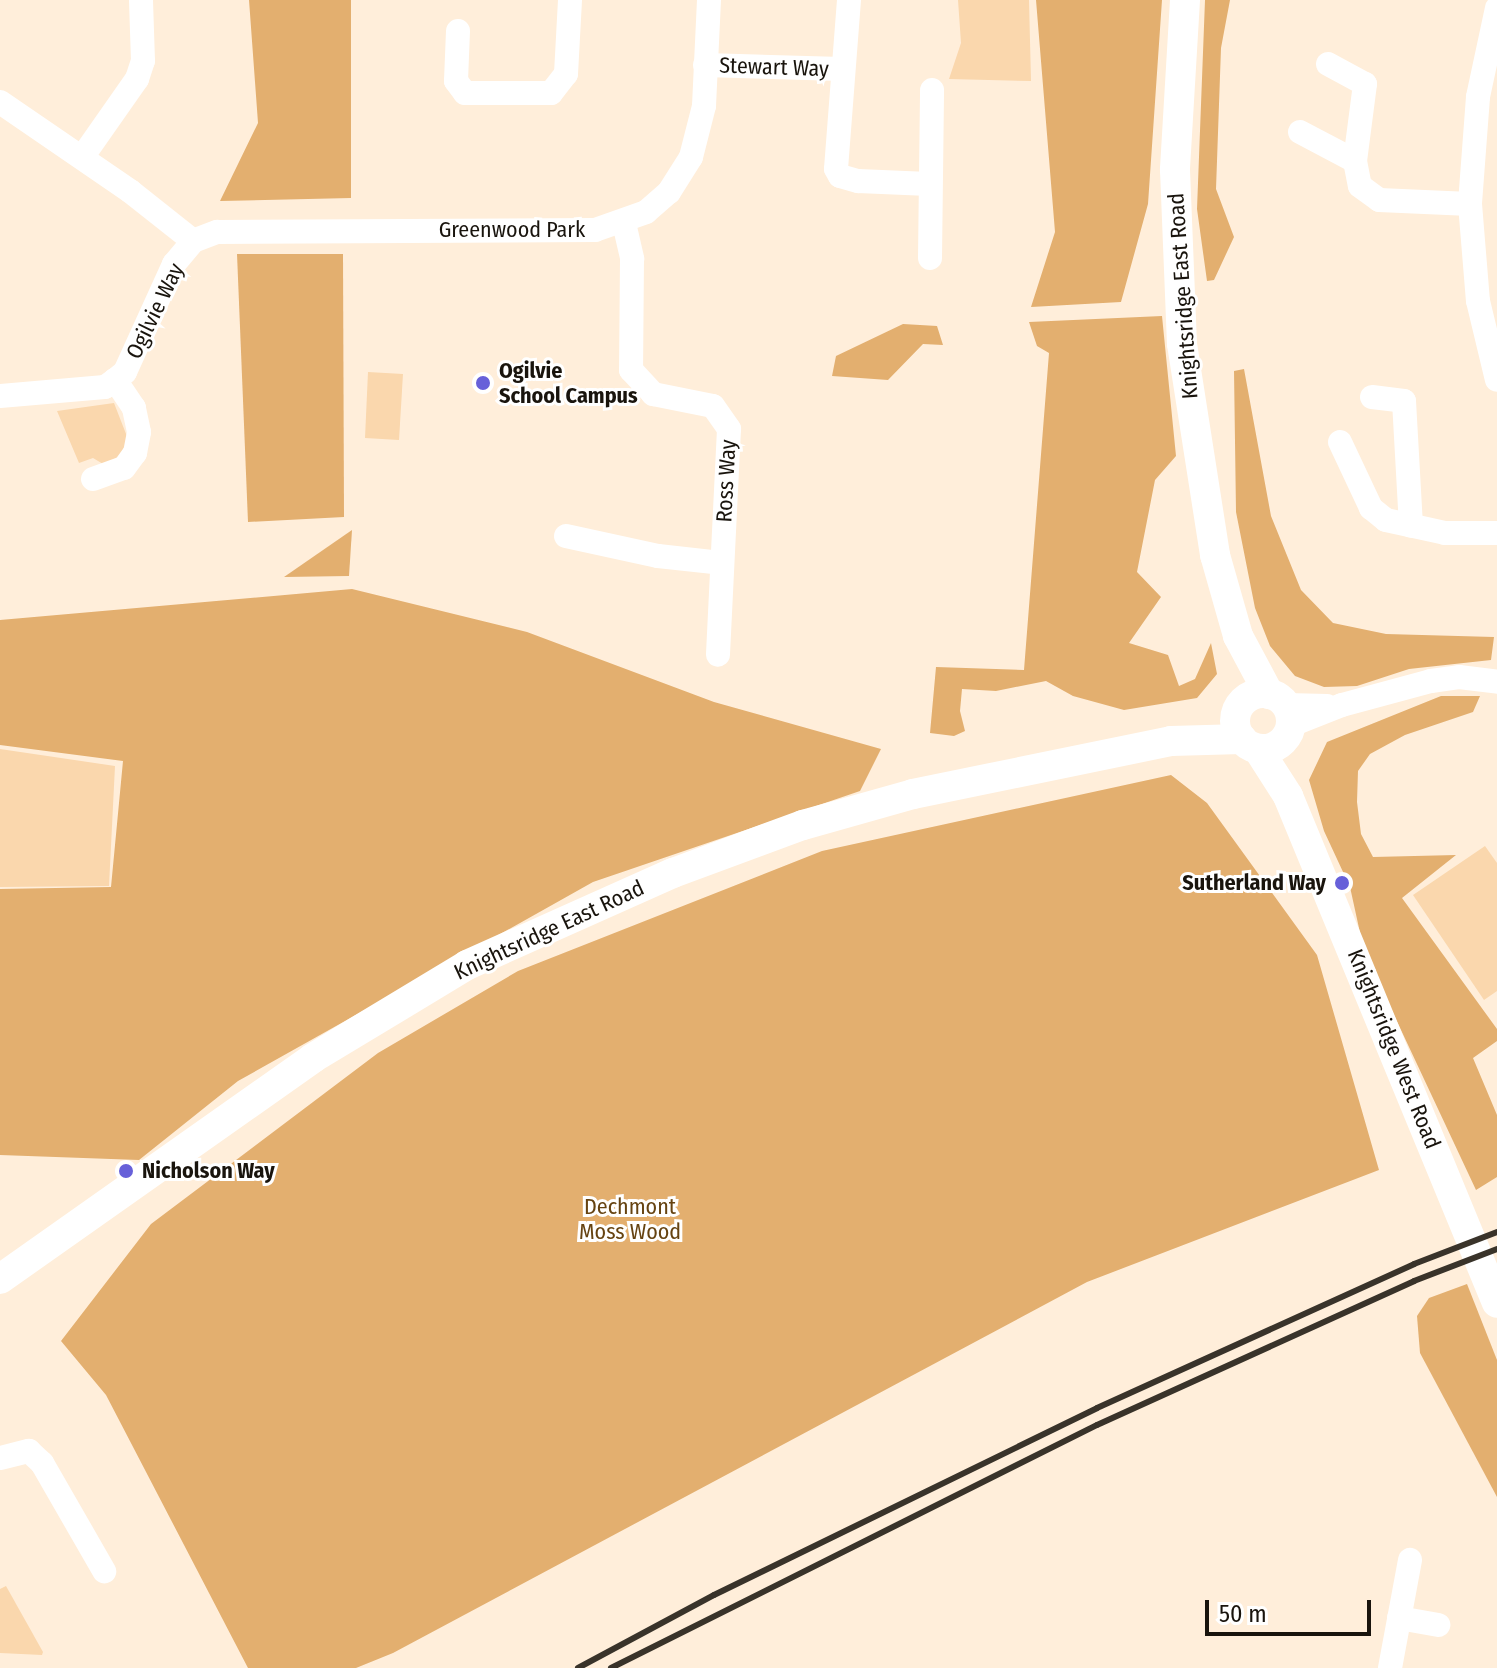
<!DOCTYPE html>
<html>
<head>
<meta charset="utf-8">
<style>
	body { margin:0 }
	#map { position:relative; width:1497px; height:1668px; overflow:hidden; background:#ffeeda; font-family:"Fira Sans Condensed",sans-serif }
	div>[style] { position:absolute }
	.green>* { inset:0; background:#fad7ad }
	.forest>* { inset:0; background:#e3af6f }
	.minor>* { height:24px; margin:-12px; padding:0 12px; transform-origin:12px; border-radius:12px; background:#fff }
	.tertiary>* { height:30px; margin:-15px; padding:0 15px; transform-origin:15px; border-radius:15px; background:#fff }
	.tertiary>.ring { margin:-15px; padding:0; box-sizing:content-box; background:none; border:30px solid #fff; border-radius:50% }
	.rail>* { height:6px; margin:-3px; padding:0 3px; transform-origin:3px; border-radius:3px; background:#39332a }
	.dots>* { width:22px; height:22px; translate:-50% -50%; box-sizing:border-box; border:4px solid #fff; border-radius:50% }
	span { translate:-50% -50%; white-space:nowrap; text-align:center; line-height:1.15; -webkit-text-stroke:6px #fff; paint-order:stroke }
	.street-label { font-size:22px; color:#19140d }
	.poi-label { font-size:22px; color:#19140d; font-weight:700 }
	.left { translate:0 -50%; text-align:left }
	.right { translate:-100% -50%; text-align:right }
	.park-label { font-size:22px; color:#664311 }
	.scale { position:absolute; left:1205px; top:1600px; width:166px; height:36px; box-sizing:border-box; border:4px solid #19140d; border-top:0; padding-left:10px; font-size:24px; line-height:28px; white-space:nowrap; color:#19140d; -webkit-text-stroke:6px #fff; paint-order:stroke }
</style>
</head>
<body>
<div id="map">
	<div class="green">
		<i style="clip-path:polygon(958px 0,1029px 0,1031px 81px,949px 79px,961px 43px)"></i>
		<i style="clip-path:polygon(368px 372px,403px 374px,399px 440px,365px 438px)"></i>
		<i style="clip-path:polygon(114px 403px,128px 439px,121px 457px,103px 464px,93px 458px,79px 463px,57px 411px)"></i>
		<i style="clip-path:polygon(0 749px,115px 766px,109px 886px,0 887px)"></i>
		<i style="clip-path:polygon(1485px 846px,1497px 863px,1497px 991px,1484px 1000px,1413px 895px)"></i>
		<i style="clip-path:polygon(6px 1586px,43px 1652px,42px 1655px,0 1653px,0 1589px)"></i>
	</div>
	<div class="forest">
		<i style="clip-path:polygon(249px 0,351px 0,351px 198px,220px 201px,258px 123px)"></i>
		<i style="clip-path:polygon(1036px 0,1162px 0,1148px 204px,1121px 302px,1031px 307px,1055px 232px)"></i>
		<i style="clip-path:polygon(1205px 0,1230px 0,1221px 48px,1216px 189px,1234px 237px,1214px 280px,1207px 281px,1197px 209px)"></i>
		<i style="clip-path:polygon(237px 254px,343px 254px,344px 517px,248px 522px)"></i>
		<i style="clip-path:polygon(1162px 316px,1176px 456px,1155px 480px,1137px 572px,1161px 597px,1129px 643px,1168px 655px,1179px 686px,1195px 679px,1211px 643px,1217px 674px,1197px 698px,1124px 710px,1073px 696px,1046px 681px,996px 691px,962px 689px,960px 711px,965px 731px,954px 736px,930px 733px,936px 667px,1024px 670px,1049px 353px,1037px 346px,1029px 322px)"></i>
		<i style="clip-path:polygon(903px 324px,937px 326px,943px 345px,923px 344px,888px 380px,832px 376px,836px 356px)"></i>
		<i style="clip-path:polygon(1244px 369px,1271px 516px,1301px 590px,1333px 623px,1386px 634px,1494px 637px,1491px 660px,1409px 669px,1357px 686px,1324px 687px,1295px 676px,1270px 646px,1255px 608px,1236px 512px,1234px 371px)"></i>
		<i style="clip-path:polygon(352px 530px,349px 576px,284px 577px)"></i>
		<i style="clip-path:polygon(352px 589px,527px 632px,714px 702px,881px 749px,860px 791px,593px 882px,238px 1081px,139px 1160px,0 1155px,0 889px,111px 887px,123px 761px,0 745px,0 620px)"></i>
		<i style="clip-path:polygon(1441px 696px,1480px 696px,1473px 712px,1405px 735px,1370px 754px,1358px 771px,1357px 802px,1361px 834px,1373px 857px,1456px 855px,1402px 898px,1497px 1029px,1497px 1041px,1473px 1058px,1497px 1115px,1497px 1177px,1476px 1190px,1364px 951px,1350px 887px,1324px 831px,1309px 780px,1327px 742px)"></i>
		<i style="clip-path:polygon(1171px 775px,1207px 803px,1317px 955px,1379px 1170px,1087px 1282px,393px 1653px,356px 1668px,248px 1668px,106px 1395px,61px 1341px,151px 1224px,378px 1053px,518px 971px,822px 851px)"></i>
		<i style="clip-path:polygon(1467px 1284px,1497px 1360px,1497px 1497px,1420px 1353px,1417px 1316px,1429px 1298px)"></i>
	</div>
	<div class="minor">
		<i style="left:849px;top:0;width:169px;rotate:94.4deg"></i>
		<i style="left:836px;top:169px;width:8px;rotate:60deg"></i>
		<i style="left:840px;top:176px;width:19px;rotate:16deg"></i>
		<i style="left:858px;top:181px;width:71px;rotate:2.4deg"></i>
		<i style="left:1497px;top:8px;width:91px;rotate:102.1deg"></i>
		<i style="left:1478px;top:97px;width:107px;rotate:94.3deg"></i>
		<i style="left:1470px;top:204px;width:97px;rotate:85.3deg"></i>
		<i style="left:1478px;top:301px;width:81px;rotate:76.5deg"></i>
		<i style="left:458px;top:31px;width:50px;rotate:92.3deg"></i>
		<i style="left:456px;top:81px;width:15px;rotate:53deg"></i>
		<i style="left:465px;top:93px;width:86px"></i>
		<i style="left:551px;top:93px;width:24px;rotate:-52deg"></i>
		<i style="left:566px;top:74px;width:74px;rotate:-86.9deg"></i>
		<i style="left:1328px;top:64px;width:42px;rotate:28.4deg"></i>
		<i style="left:1365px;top:84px;width:78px;rotate:97.4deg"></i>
		<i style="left:705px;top:65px;width:137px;rotate:1.7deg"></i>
		<i style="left:0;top:102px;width:158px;rotate:34.4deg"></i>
		<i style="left:130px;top:191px;width:80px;rotate:38.4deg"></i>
		<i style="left:1300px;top:132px;width:62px;rotate:27.8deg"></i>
		<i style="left:1355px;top:161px;width:25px;rotate:79deg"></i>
		<i style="left:1360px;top:186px;width:24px;rotate:36deg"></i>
		<i style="left:1379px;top:200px;width:91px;rotate:2.5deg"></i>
		<i style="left:83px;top:156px;width:94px;rotate:-55deg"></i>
		<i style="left:137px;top:79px;width:19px;rotate:-72deg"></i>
		<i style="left:143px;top:61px;width:61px;rotate:-91.9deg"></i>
		<i style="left:624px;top:223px;width:37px;rotate:77deg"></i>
		<i style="left:632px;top:259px;width:111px;rotate:90.5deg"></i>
		<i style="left:631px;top:370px;width:33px;rotate:47deg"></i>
		<i style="left:653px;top:394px;width:61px;rotate:11.3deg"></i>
		<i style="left:713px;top:406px;width:28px;rotate:55deg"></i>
		<i style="left:729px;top:429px;width:226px;rotate:92.8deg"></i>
		<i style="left:930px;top:258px;width:168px;rotate:-89.3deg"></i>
		<i style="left:0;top:396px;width:105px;rotate:-4.9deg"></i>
		<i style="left:105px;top:387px;width:12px;rotate:-35deg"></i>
		<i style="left:115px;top:380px;width:13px;rotate:-39deg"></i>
		<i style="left:125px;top:372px;width:119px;rotate:-65.6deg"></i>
		<i style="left:174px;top:264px;width:30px;rotate:-50deg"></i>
		<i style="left:193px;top:241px;width:26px;rotate:-21deg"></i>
		<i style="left:217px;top:232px;width:378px;rotate:-0.3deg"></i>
		<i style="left:595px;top:230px;width:54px;rotate:-19.4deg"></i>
		<i style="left:646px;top:212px;width:30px;rotate:-41deg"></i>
		<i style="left:669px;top:192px;width:41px;rotate:-57.8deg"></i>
		<i style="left:691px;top:157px;width:53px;rotate:-75.7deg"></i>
		<i style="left:704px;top:106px;width:106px;rotate:-87.3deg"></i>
		<i style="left:1372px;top:397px;width:32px;rotate:7deg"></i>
		<i style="left:1404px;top:401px;width:125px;rotate:86.8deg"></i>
		<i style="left:1340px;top:442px;width:73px;rotate:64.8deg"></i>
		<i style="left:1371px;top:508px;width:19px;rotate:39deg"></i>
		<i style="left:1386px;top:520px;width:60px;rotate:12.4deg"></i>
		<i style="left:1445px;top:533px;width:52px"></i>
		<i style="left:93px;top:479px;width:33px;rotate:-20deg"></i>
		<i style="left:124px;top:468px;width:19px;rotate:-54deg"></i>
		<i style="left:135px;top:453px;width:21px;rotate:-79deg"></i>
		<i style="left:139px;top:432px;width:25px;rotate:-102deg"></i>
		<i style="left:134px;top:408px;width:34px;rotate:-124deg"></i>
		<i style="left:566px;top:536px;width:94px;rotate:12.3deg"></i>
		<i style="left:658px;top:556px;width:63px;rotate:6.3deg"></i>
		<i style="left:1286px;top:705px;width:41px;rotate:1.4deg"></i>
		<i style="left:1291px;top:725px;width:55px;rotate:-21.4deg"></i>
		<i style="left:1342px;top:705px;width:92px;rotate:-15.1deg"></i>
		<i style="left:1431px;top:681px;width:28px;rotate:-8deg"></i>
		<i style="left:1459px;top:677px;width:38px;rotate:7deg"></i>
		<i style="left:0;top:1458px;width:30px;rotate:-14deg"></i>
		<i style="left:29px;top:1451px;width:18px;rotate:43deg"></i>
		<i style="left:42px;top:1463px;width:125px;rotate:60.1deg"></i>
		<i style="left:1399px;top:1618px;width:40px;rotate:10deg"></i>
		<i style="left:1390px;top:1668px;width:110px;rotate:-79.5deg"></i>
	</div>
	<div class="tertiary">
		<i style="left:1185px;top:0;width:170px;rotate:93.4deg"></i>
		<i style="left:1175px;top:170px;width:174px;rotate:87.7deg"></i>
		<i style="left:1182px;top:344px;width:214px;rotate:81.1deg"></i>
		<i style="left:1215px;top:555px;width:84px;rotate:74.1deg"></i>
		<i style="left:1238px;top:636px;width:66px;rotate:61.9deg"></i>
		<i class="ring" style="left:1235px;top:693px;width:26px;height:26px"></i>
		<i style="left:1258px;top:749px;width:56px;rotate:57.4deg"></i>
		<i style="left:1288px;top:796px;width:548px;rotate:67.6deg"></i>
		<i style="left:0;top:1279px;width:383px;rotate:-35.2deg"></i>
		<i style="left:313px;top:1058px;width:180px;rotate:-31.1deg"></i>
		<i style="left:467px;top:965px;width:226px;rotate:-24.1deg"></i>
		<i style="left:673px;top:873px;width:139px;rotate:-20.3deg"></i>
		<i style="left:803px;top:825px;width:114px;rotate:-15.7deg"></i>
		<i style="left:913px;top:794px;width:263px;rotate:-11.6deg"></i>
		<i style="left:1171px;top:741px;width:71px;rotate:-1.6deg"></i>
	</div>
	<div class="rail">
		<i style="left:578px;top:1668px;width:154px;rotate:-28.2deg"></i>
		<i style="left:714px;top:1595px;width:426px;rotate:-26deg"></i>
		<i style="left:1097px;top:1408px;width:348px;rotate:-24.4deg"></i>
		<i style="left:1414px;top:1264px;width:89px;rotate:-21.1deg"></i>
		<i style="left:611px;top:1668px;width:543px;rotate:-26.57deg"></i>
		<i style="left:1097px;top:1425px;width:348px;rotate:-24.4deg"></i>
		<i style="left:1414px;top:1281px;width:89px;rotate:-21.1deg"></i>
	</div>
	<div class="dots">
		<i style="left:483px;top:383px;background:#6760d9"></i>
		<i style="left:1342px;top:883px;background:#6760d9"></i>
		<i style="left:126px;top:1171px;background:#6760d9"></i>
	</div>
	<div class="street-label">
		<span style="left:774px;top:67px;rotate:2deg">Stewart Way</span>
		<span style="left:512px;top:230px">Greenwood Park</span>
		<span style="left:1183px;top:296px;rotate:-94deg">Knightsridge East Road</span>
		<span style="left:155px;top:311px;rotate:-64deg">Ogilvie Way</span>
		<span style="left:726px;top:481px;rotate:-87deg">Ross Way</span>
		<span style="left:549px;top:930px;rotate:-25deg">Knightsridge East Road</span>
		<span style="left:1394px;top:1049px;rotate:68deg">Knightsridge West Road</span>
	</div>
	<div class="poi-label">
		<span class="left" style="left:499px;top:383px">Ogilvie<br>School Campus</span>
		<span class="right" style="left:1326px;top:883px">Sutherland Way</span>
		<span class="left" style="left:142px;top:1171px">Nicholson Way</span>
	</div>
	<div class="park-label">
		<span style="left:630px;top:1219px">Dechmont<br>Moss Wood</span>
	</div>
	<div class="scale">50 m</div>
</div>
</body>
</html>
